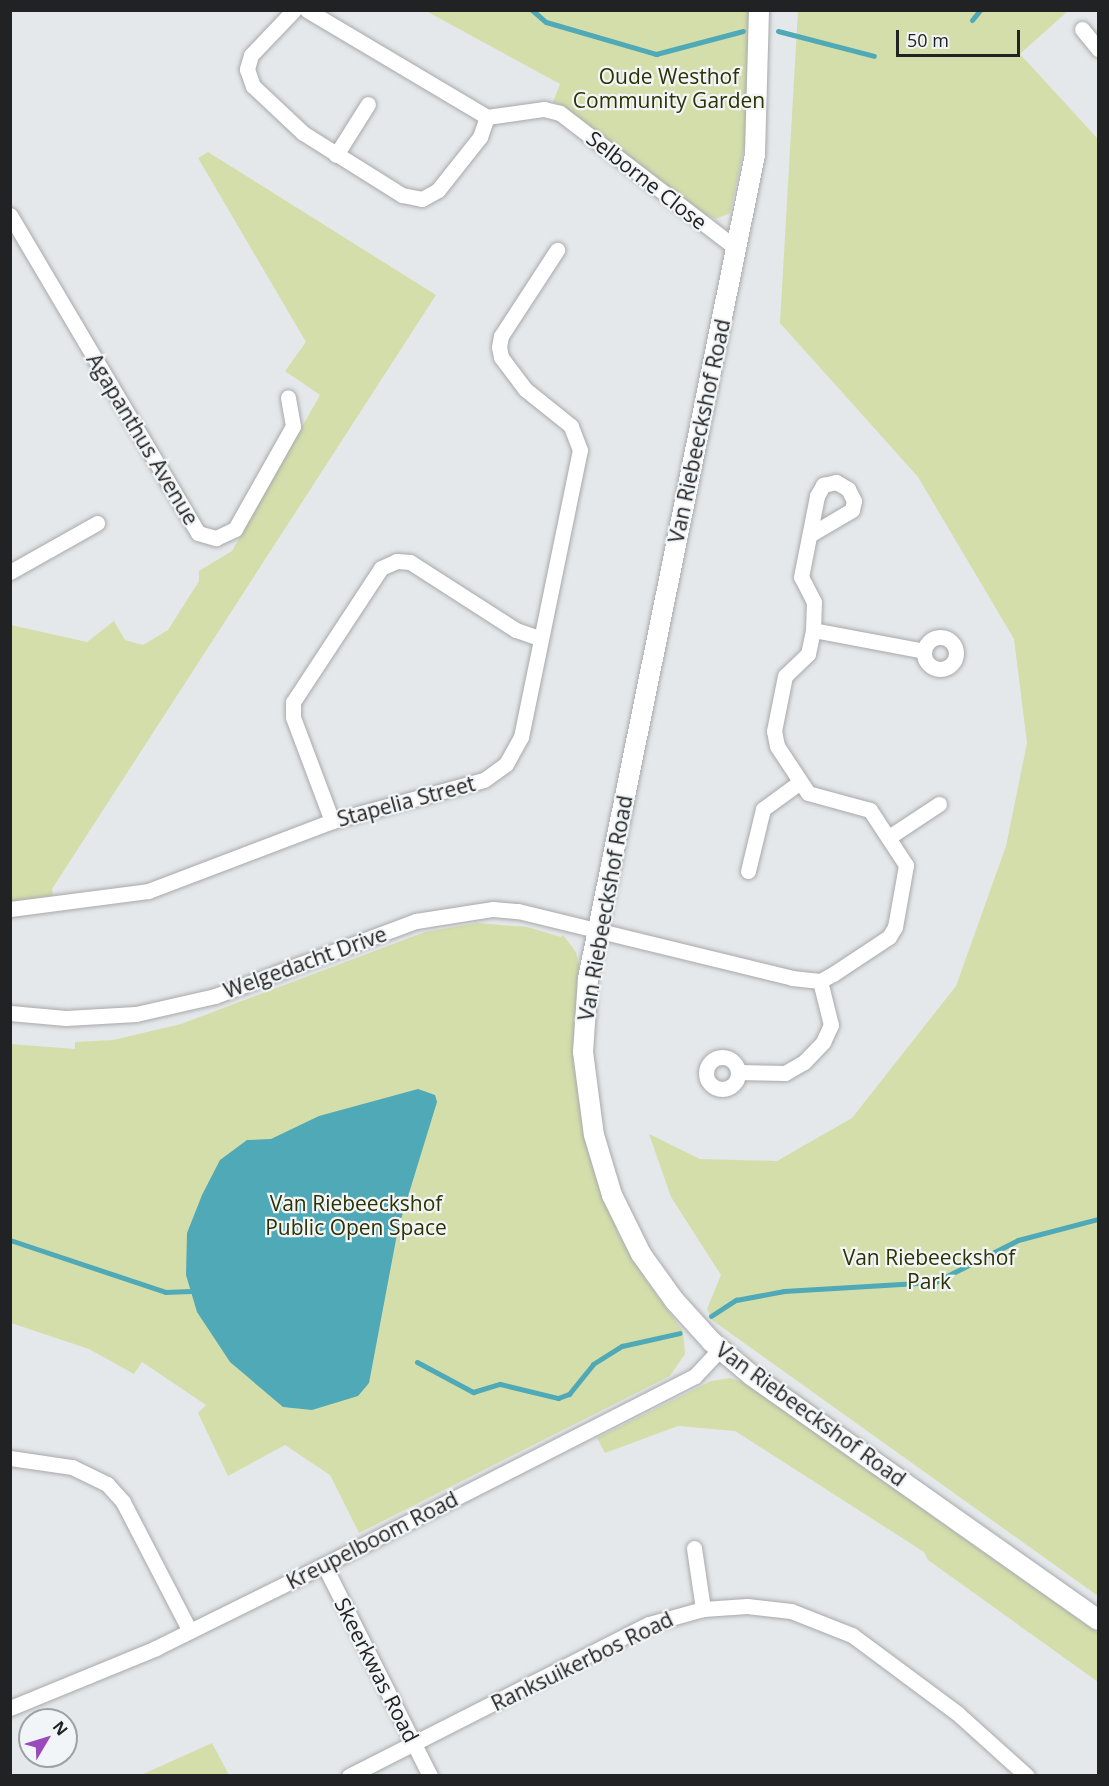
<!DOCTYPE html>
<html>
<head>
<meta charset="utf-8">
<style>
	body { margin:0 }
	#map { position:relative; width:1109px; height:1786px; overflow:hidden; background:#e5e8ea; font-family:"Open Sans",sans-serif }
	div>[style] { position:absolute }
	.green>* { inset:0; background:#d4deab }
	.water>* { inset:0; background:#4fa9b7 }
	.stream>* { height:5px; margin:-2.5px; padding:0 2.5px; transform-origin:2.5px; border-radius:2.5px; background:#4fa9b7 }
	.roads { filter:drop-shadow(0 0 2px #a7a9ac) drop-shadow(0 0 2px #a7a9ac) }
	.minor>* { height:15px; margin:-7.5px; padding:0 7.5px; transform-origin:7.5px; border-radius:7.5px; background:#fff }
	.minor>.ring { margin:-7.5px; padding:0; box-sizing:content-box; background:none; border:15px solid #fff; border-radius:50% }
	.tertiary>* { height:20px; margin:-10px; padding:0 10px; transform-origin:10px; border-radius:10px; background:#fff }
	span { translate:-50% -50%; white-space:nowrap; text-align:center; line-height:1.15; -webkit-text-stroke:4.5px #f2f5f7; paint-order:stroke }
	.park-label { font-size:21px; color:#2c3300 }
	.street-label { font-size:21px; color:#212223 }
	.frame { position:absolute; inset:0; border:12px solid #212223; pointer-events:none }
	.north { position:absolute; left:18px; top:1708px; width:60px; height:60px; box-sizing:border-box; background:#f2f5f7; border:2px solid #9ea1a2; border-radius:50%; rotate:52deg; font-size:16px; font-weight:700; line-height:24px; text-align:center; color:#212223 }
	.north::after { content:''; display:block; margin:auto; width:21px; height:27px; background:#994bbb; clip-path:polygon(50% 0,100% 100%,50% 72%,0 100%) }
	.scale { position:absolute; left:896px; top:30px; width:124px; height:27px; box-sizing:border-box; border:3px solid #212223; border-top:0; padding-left:8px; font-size:18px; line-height:21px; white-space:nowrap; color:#212223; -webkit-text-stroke:4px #f2f5f7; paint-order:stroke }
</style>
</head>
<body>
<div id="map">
	<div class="green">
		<i style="clip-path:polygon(426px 11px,749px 11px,745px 143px,730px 213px,716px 219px,705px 214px,562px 105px,553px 102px,560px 84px)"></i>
		<i style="clip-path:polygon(798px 11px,1068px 11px,1020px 54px,1098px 139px,1098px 1596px,712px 1320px,707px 1309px,721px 1275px,671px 1197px,649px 1134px,700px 1159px,777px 1161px,852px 1118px,956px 986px,1006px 846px,1027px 743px,1014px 639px,918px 477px,780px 323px)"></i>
		<i style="clip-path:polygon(208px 152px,436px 295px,52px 889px,53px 896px,11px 901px,11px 625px,87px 642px,114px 621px,125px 640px,143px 645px,168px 630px,199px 581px,199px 571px,232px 551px,320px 395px,285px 371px,306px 342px,198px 158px)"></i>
		<i style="clip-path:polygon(477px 923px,527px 927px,561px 937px,563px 935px,576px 952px,579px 966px,573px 1050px,586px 1145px,618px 1233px,647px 1282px,683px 1331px,685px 1354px,670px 1376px,359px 1533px,330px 1475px,285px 1445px,228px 1476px,198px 1413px,206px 1405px,142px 1362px,134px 1374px,89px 1349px,11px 1323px,11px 1044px,75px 1049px,75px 1042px,113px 1040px,181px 1024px,425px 932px)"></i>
		<i style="clip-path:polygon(730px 1378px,743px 1382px,1098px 1633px,1098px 1682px,928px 1560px,924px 1552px,735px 1431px,678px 1426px,605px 1453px,597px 1438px,711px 1381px)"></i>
		<i style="clip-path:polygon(212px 1743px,229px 1775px,141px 1775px)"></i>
	</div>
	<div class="water">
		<i style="clip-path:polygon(418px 1089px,435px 1095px,437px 1102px,398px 1229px,369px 1383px,358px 1396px,312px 1410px,283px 1407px,230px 1362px,197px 1312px,186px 1275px,187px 1233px,202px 1195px,220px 1160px,247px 1140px,271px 1139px,319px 1116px)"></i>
	</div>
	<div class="stream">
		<i style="left:532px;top:10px;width:18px;rotate:41deg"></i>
		<i style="left:546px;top:22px;width:115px;rotate:16.2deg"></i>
		<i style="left:656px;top:54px;width:90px;rotate:-14.8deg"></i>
		<i style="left:972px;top:20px;width:13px;rotate:-51deg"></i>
		<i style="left:778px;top:31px;width:99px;rotate:14.6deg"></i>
		<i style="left:10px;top:1240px;width:163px;rotate:18.5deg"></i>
		<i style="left:165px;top:1292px;width:26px;rotate:-2deg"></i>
		<i style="left:711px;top:1316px;width:30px;rotate:-33deg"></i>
		<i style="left:736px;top:1300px;width:49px;rotate:-10.6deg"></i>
		<i style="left:784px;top:1291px;width:151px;rotate:-3.4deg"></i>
		<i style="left:935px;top:1282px;width:93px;rotate:-26.8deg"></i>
		<i style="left:1018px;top:1240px;width:83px;rotate:-14.7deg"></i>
		<i style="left:417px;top:1362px;width:64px;rotate:28.2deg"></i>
		<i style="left:473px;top:1392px;width:28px;rotate:-17deg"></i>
		<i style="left:500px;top:1384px;width:60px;rotate:13.6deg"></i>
		<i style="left:558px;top:1398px;width:12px;rotate:-20deg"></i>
		<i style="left:569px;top:1394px;width:38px;rotate:-51deg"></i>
		<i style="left:593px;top:1364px;width:34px;rotate:-32deg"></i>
		<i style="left:622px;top:1346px;width:59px;rotate:-12.6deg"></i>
	</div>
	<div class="roads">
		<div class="minor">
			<i style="left:294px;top:10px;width:62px;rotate:133.7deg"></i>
			<i style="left:251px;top:55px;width:15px;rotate:106deg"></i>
			<i style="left:247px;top:69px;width:18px;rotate:71deg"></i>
			<i style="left:253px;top:86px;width:69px;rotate:43.2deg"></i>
			<i style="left:303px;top:133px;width:117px;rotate:32.1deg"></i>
			<i style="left:402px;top:195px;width:20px;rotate:11deg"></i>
			<i style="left:422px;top:199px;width:18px;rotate:-29deg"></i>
			<i style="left:438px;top:190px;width:68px;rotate:-51.6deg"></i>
			<i style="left:480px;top:137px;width:21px;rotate:-71deg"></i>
			<i style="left:307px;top:10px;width:209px;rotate:30.7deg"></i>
			<i style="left:487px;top:117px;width:58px;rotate:-8deg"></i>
			<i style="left:544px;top:109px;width:16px;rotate:14deg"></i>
			<i style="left:560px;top:113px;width:222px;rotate:37.5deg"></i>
			<i style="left:1082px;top:29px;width:26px;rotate:51deg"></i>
			<i style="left:336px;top:155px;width:60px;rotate:-57.9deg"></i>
			<i style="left:10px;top:215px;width:369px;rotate:59.4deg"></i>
			<i style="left:198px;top:533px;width:19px;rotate:16deg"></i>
			<i style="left:216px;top:538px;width:21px;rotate:-25deg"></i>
			<i style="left:235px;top:529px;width:118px;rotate:-60.6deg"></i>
			<i style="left:293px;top:426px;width:29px;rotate:-100deg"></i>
			<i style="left:10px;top:572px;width:100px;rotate:-29.4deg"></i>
			<i style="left:813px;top:630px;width:113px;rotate:10.7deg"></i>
			<i class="ring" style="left:924px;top:637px;width:17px;height:17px"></i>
			<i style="left:332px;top:821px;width:111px;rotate:-110.6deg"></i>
			<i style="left:293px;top:717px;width:15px;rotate:-90deg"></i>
			<i style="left:293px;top:702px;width:160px;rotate:-56.7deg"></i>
			<i style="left:381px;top:568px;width:17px;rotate:-24deg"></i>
			<i style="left:397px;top:561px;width:13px;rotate:4deg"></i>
			<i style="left:410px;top:562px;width:126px;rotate:32.7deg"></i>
			<i style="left:516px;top:630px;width:24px;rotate:19deg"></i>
			<i style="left:889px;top:837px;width:60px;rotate:-33.4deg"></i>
			<i style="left:748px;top:871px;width:64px;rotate:-76.4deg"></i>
			<i style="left:763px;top:809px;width:46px;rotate:-36.1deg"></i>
			<i style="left:10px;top:909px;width:139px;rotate:-7.4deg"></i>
			<i style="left:148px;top:891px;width:197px;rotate:-20.8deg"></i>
			<i style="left:332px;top:821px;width:157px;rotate:-15.1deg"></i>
			<i style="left:484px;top:780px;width:27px;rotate:-36deg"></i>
			<i style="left:506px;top:764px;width:31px;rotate:-61deg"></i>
			<i style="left:521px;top:737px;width:293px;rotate:-78.4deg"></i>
			<i style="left:580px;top:450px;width:26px;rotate:-111deg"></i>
			<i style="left:571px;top:426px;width:59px;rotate:-141.2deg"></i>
			<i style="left:525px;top:389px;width:40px;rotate:-127deg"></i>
			<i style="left:501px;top:357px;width:10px;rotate:-101deg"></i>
			<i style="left:499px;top:347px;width:11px;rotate:-80deg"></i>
			<i style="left:501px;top:336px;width:103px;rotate:-56.9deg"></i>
			<i style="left:10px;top:1013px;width:56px;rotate:5.1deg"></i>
			<i style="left:66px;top:1018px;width:70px;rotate:-3.3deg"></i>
			<i style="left:136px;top:1014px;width:81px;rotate:-12.8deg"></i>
			<i style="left:215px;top:996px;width:215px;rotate:-20.5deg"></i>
			<i style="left:416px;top:921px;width:78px;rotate:-8.9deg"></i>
			<i style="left:493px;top:909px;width:25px;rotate:5deg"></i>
			<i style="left:518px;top:911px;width:282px;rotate:13.7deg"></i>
			<i style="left:792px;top:978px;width:28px;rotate:6deg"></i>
			<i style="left:820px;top:981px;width:15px;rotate:-28deg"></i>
			<i style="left:833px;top:974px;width:67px;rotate:-33.5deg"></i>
			<i style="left:889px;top:937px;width:12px;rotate:-59deg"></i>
			<i style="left:895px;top:927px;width:63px;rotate:-79.9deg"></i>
			<i style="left:906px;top:865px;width:66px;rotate:-123.2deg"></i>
			<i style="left:870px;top:810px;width:64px;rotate:-164.7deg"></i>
			<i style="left:808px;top:793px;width:56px;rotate:-123.4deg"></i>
			<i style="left:777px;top:746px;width:15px;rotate:-101deg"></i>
			<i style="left:774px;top:731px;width:56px;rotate:-78.7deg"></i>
			<i style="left:785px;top:676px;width:32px;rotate:-44deg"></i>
			<i style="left:808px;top:654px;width:25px;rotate:-78deg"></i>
			<i style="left:813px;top:630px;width:28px;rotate:-88deg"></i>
			<i style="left:814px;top:602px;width:28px;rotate:-117deg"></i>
			<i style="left:801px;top:577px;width:83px;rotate:-78.8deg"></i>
			<i style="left:817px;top:496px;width:13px;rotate:-61deg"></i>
			<i style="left:823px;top:485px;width:13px;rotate:-13deg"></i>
			<i style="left:836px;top:482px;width:14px;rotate:30deg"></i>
			<i style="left:848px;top:489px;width:13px;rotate:63deg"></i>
			<i style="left:854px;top:501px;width:9px;rotate:103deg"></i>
			<i style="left:852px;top:510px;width:45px;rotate:149.5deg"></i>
			<i class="ring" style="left:706px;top:1057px;width:17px;height:17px"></i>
			<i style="left:738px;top:1072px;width:47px;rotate:1.2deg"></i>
			<i style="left:785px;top:1073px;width:22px;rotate:-30deg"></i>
			<i style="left:804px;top:1062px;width:28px;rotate:-46deg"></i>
			<i style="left:823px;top:1042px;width:19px;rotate:-65deg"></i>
			<i style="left:831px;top:1025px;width:45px;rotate:-104deg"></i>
			<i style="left:10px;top:1458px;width:63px;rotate:8.3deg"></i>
			<i style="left:72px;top:1467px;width:39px;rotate:26deg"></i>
			<i style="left:107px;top:1484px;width:24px;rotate:48deg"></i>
			<i style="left:123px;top:1502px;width:145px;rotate:62.6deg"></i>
			<i style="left:694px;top:1548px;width:62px;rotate:81.6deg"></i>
			<i style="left:324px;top:1565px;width:236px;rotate:63.3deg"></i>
			<i style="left:10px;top:1708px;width:158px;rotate:-22.3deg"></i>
			<i style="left:156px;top:1648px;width:187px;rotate:-26.3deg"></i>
			<i style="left:324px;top:1565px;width:416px;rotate:-27deg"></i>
			<i style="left:695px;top:1376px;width:37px;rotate:-47deg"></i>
			<i style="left:349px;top:1776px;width:336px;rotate:-26.9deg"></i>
			<i style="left:649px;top:1624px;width:56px;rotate:-15.5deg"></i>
			<i style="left:703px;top:1609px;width:44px;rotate:-3.9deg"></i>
			<i style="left:747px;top:1606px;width:44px;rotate:6.5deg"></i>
			<i style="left:791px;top:1611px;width:66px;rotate:21.5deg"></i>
			<i style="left:852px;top:1635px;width:131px;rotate:36.6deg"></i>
			<i style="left:957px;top:1713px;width:94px;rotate:42deg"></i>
		</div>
		<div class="tertiary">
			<i style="left:759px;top:10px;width:145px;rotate:91.6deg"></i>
			<i style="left:755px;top:155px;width:841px;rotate:101.46deg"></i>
			<i style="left:588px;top:979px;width:73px;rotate:93.9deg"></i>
			<i style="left:583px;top:1052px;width:84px;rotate:82.5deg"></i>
			<i style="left:594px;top:1135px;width:63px;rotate:73.3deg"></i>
			<i style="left:612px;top:1195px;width:66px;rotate:63.8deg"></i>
			<i style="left:641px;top:1254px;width:57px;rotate:54.3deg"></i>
			<i style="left:674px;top:1300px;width:57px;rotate:47.9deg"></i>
			<i style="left:712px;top:1342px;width:51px;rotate:40.2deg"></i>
			<i style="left:751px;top:1375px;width:425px;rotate:35.2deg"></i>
		</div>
	</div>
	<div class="park-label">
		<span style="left:669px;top:88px">Oude Westhof<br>Community Garden</span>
		<span style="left:356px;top:1215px">Van Riebeeckshof<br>Public Open Space</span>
		<span style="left:929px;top:1269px">Van Riebeeckshof<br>Park</span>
	</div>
	<div class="street-label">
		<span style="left:647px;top:180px;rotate:38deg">Selborne Close</span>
		<span style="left:699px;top:431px;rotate:-78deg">Van Riebeeckshof Road</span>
		<span style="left:143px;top:439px;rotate:59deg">Agapanthus Avenue</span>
		<span style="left:406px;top:801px;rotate:-15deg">Stapelia Street</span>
		<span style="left:605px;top:908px;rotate:-80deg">Van Riebeeckshof Road</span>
		<span style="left:305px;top:962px;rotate:-20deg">Welgedacht Drive</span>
		<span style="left:811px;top:1414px;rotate:36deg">Van Riebeeckshof Road</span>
		<span style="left:372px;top:1540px;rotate:-27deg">Kreupelboom Road</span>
		<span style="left:582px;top:1661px;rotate:-26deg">Ranksuikerbos Road</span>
		<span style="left:377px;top:1670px;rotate:63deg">Skeerkwas Road</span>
	</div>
	<div class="frame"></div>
	<div class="north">N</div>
	<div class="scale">50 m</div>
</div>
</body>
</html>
